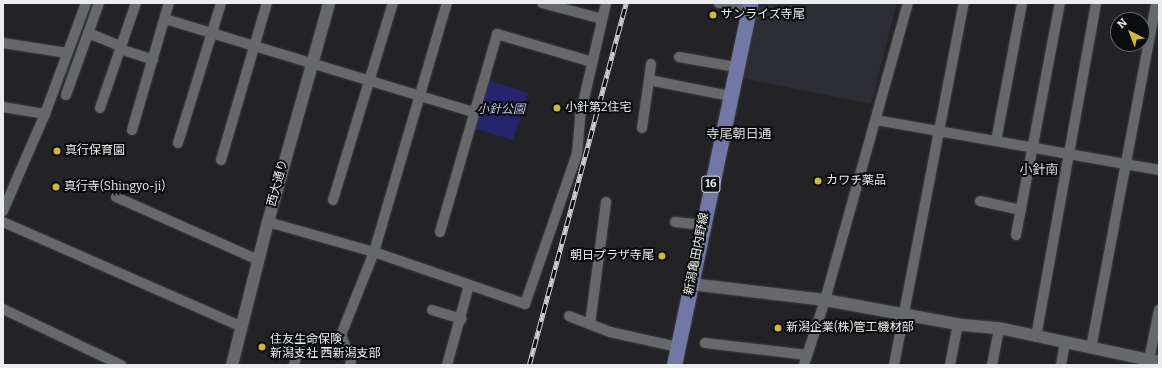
<!DOCTYPE html>
<html>
<head>
<meta charset="utf-8">
<style>
	body { margin:0 }
	#map { position:relative; width:1162px; height:368px; overflow:hidden; background:#232326; font-family:Bitter,"Noto Sans JP",serif }
	div>[style] { position:absolute }
	.built>* { inset:0; background:#2c2d35 }
	.green>* { inset:0; background:#25256e }
	.roads { filter:drop-shadow(0 0 1px #3d3e40) drop-shadow(0 0 1px #3d3e40) }
	.minor>* { height:10px; margin:-5px; padding:0 5px; transform-origin:5px; border-radius:5px; background:#67686b }
	.tertiary>* { height:12px; margin:-6px; padding:0 6px; transform-origin:6px; border-radius:6px; background:#67686b }
	.primary>* { height:15px; margin:-7.5px; padding:0 7.5px; transform-origin:7.5px; border-radius:7.5px; background:#7278a5 }
	.rail>* { height:4.5px; margin-top:-2.25px; transform-origin:0; background:repeating-linear-gradient(90deg,#0c0d0e 0 9px,#cdcecf 0 18px); box-sizing:border-box; border-block:1px solid #cdcecf }
	.dots>* { width:11px; height:11px; translate:-50% -50%; box-sizing:border-box; border:2px solid #0c0d0e; border-radius:50% }
	span { translate:-50% -50%; white-space:nowrap; text-align:center; line-height:1.15; -webkit-text-stroke:4px #0c0d0e; paint-order:stroke }
	.shield-label span { padding:1px 3px; background:#0c0d0e; border:1px solid; border-radius:3px; -webkit-text-stroke-width:0 }
	.shield-label { font-size:11px; color:#ebeced; font-weight:700 }
	.poi-label { font-size:12px; color:#ebeced }
	.left { translate:0 -50%; text-align:left }
	.right { translate:-100% -50%; text-align:right }
	.park-label { font-size:12px; color:#b8c0ec; font-style:italic }
	.street-label { font-size:12px; color:#ebeced }
	.neighbourhood-label { font-size:13px; color:#dbdcdf }
	.frame { position:absolute; inset:0; border:4px solid #ebeced; pointer-events:none }
	.north { position:absolute; left:1110px; top:12px; width:40px; height:40px; box-sizing:border-box; background:#0c0d0e; border:1px solid #656667; border-radius:50%; rotate:318deg; font-size:11px; font-weight:700; line-height:16px; text-align:center; color:#ebeced }
	.north::after { content:''; display:block; margin:auto; width:14px; height:18px; background:#d4b635; clip-path:polygon(50% 0,100% 100%,50% 72%,0 100%) }
</style>
</head>
<body>
<div id="map">
	<div class="built">
		<i style="clip-path:polygon(757px 3px,897px 3px,871px 104px,740px 78px)"></i>
	</div>
	<div class="green">
		<i style="clip-path:polygon(488px 80px,528px 93px,513px 140px,473px 128px)"></i>
	</div>
	<div class="roads">
		<div class="minor">
			<i style="left:542px;top:3px;width:62px;rotate:14.9deg"></i>
			<i style="left:719px;top:3px;width:31px;rotate:13deg"></i>
			<i style="left:165px;top:19px;width:322px;rotate:16.8deg"></i>
			<i style="left:88px;top:33px;width:35px;rotate:22deg"></i>
			<i style="left:3px;top:43px;width:65px;rotate:8.9deg"></i>
			<i style="left:120px;top:49px;width:35px;rotate:18deg"></i>
			<i style="left:679px;top:57px;width:58px;rotate:10deg"></i>
			<i style="left:651px;top:64px;width:16px;rotate:97deg"></i>
			<i style="left:649px;top:80px;width:83px;rotate:11.2deg"></i>
			<i style="left:66px;top:95px;width:98px;rotate:-70.3deg"></i>
			<i style="left:3px;top:107px;width:43px;rotate:9.5deg"></i>
			<i style="left:100px;top:108px;width:111px;rotate:-71.1deg"></i>
			<i style="left:876px;top:120px;width:287px;rotate:10deg"></i>
			<i style="left:642px;top:128px;width:49px;rotate:-81.7deg"></i>
			<i style="left:132px;top:130px;width:132px;rotate:-73.8deg"></i>
			<i style="left:996px;top:141px;width:140px;rotate:-79.3deg"></i>
			<i style="left:178px;top:143px;width:146px;rotate:-72.9deg"></i>
			<i style="left:221px;top:160px;width:164px;rotate:-73.7deg"></i>
			<i style="left:116px;top:197px;width:155px;rotate:23.9deg"></i>
			<i style="left:333px;top:200px;width:206px;rotate:-73.1deg"></i>
			<i style="left:980px;top:201px;width:42px;rotate:12.4deg"></i>
			<i style="left:3px;top:211px;width:106px;rotate:-66.6deg"></i>
			<i style="left:45px;top:114px;width:118px;rotate:-69.7deg"></i>
			<i style="left:3px;top:222px;width:261px;rotate:23.7deg"></i>
			<i style="left:268px;top:222px;width:110px;rotate:15.8deg"></i>
			<i style="left:374px;top:252px;width:160px;rotate:19deg"></i>
			<i style="left:525px;top:304px;width:159px;rotate:-70.9deg"></i>
			<i style="left:577px;top:154px;width:38px;rotate:-85deg"></i>
			<i style="left:580px;top:116px;width:116px;rotate:-77deg"></i>
			<i style="left:675px;top:222px;width:27px;rotate:6deg"></i>
			<i style="left:440px;top:232px;width:206px;rotate:-73.9deg"></i>
			<i style="left:497px;top:34px;width:99px;rotate:16.4deg"></i>
			<i style="left:1016px;top:235px;width:236px;rotate:-79.3deg"></i>
			<i style="left:3px;top:309px;width:131px;rotate:25.4deg"></i>
			<i style="left:432px;top:310px;width:31px;rotate:17deg"></i>
			<i style="left:569px;top:316px;width:44px;rotate:21.3deg"></i>
			<i style="left:610px;top:332px;width:70px;rotate:12.4deg"></i>
			<i style="left:590px;top:324px;width:123px;rotate:-82.5deg"></i>
			<i style="left:1036px;top:337px;width:339px;rotate:-79.8deg"></i>
			<i style="left:705px;top:343px;width:103px;rotate:6.7deg"></i>
			<i style="left:1091px;top:348px;width:351px;rotate:-79.3deg"></i>
			<i style="left:1149px;top:360px;width:51px;rotate:-78.7deg"></i>
			<i style="left:294px;top:365px;width:22px;rotate:-77deg"></i>
			<i style="left:350px;top:365px;width:5px;rotate:-79deg"></i>
			<i style="left:351px;top:360px;width:27px;rotate:-112deg"></i>
			<i style="left:341px;top:335px;width:89px;rotate:-68.3deg"></i>
			<i style="left:374px;top:252px;width:259px;rotate:-73.7deg"></i>
			<i style="left:447px;top:365px;width:83px;rotate:-74.6deg"></i>
			<i style="left:804px;top:365px;width:68px;rotate:-72.1deg"></i>
			<i style="left:825px;top:300px;width:308px;rotate:-74.4deg"></i>
			<i style="left:894px;top:365px;width:369px;rotate:-79.1deg"></i>
			<i style="left:950px;top:365px;width:42px;rotate:-79deg"></i>
			<i style="left:992px;top:365px;width:38px;rotate:-79deg"></i>
			<i style="left:1061px;top:365px;width:23px;rotate:-80deg"></i>
		</div>
		<div class="tertiary">
			<i style="left:691px;top:284px;width:135px;rotate:6.8deg"></i>
			<i style="left:825px;top:300px;width:139px;rotate:10.3deg"></i>
			<i style="left:962px;top:325px;width:37px;rotate:5deg"></i>
			<i style="left:999px;top:328px;width:164px;rotate:12deg"></i>
			<i style="left:232px;top:365px;width:147px;rotate:-75.9deg"></i>
			<i style="left:268px;top:222px;width:227px;rotate:-74.4deg"></i>
		</div>
		<div class="primary">
			<i style="left:674px;top:365px;width:370px;rotate:-78.1deg"></i>
		</div>
	</div>
	<div class="rail">
		<i style="left:529px;top:365px;width:375px;rotate:-75deg"></i>
	</div>
	<div class="dots">
		<i style="left:713px;top:15px;background:#d4b635"></i>
		<i style="left:557px;top:108px;background:#d4b635"></i>
		<i style="left:57px;top:151px;background:#d4b635"></i>
		<i style="left:818px;top:181px;background:#d4b635"></i>
		<i style="left:56px;top:187px;background:#d4b635"></i>
		<i style="left:662px;top:256px;background:#d4b635"></i>
		<i style="left:778px;top:328px;background:#d4b635"></i>
		<i style="left:262px;top:347px;background:#d4b635"></i>
	</div>
	<div class="shield-label">
		<span style="left:711px;top:184px">16</span>
	</div>
	<div class="poi-label">
		<span class="left" style="left:721px;top:15px">サンライズ寺尾</span>
		<span class="left" style="left:565px;top:108px">小針第2住宅</span>
		<span class="left" style="left:65px;top:151px">真行保育園</span>
		<span class="left" style="left:826px;top:181px">カワチ薬品</span>
		<span class="left" style="left:64px;top:187px">真行寺(Shingyo-ji)</span>
		<span class="right" style="left:654px;top:256px">朝日プラザ寺尾</span>
		<span class="left" style="left:786px;top:328px">新潟企業(株)管工機材部</span>
		<span class="left" style="left:270px;top:347px">住友生命保険<br>新潟支社 西新潟支部</span>
	</div>
	<div class="park-label">
		<span style="left:501px;top:110px">小針公園</span>
	</div>
	<div class="street-label">
		<span style="left:278px;top:183px;rotate:-75deg">西大通り</span>
		<span style="left:697px;top:254px;rotate:-79deg">新潟亀田内野線</span>
	</div>
	<div class="neighbourhood-label">
		<span style="left:739px;top:134px">寺尾朝日通</span>
		<span style="left:1039px;top:170px">小針南</span>
	</div>
	<div class="frame"></div>
	<div class="north">N</div>
</div>
</body>
</html>
